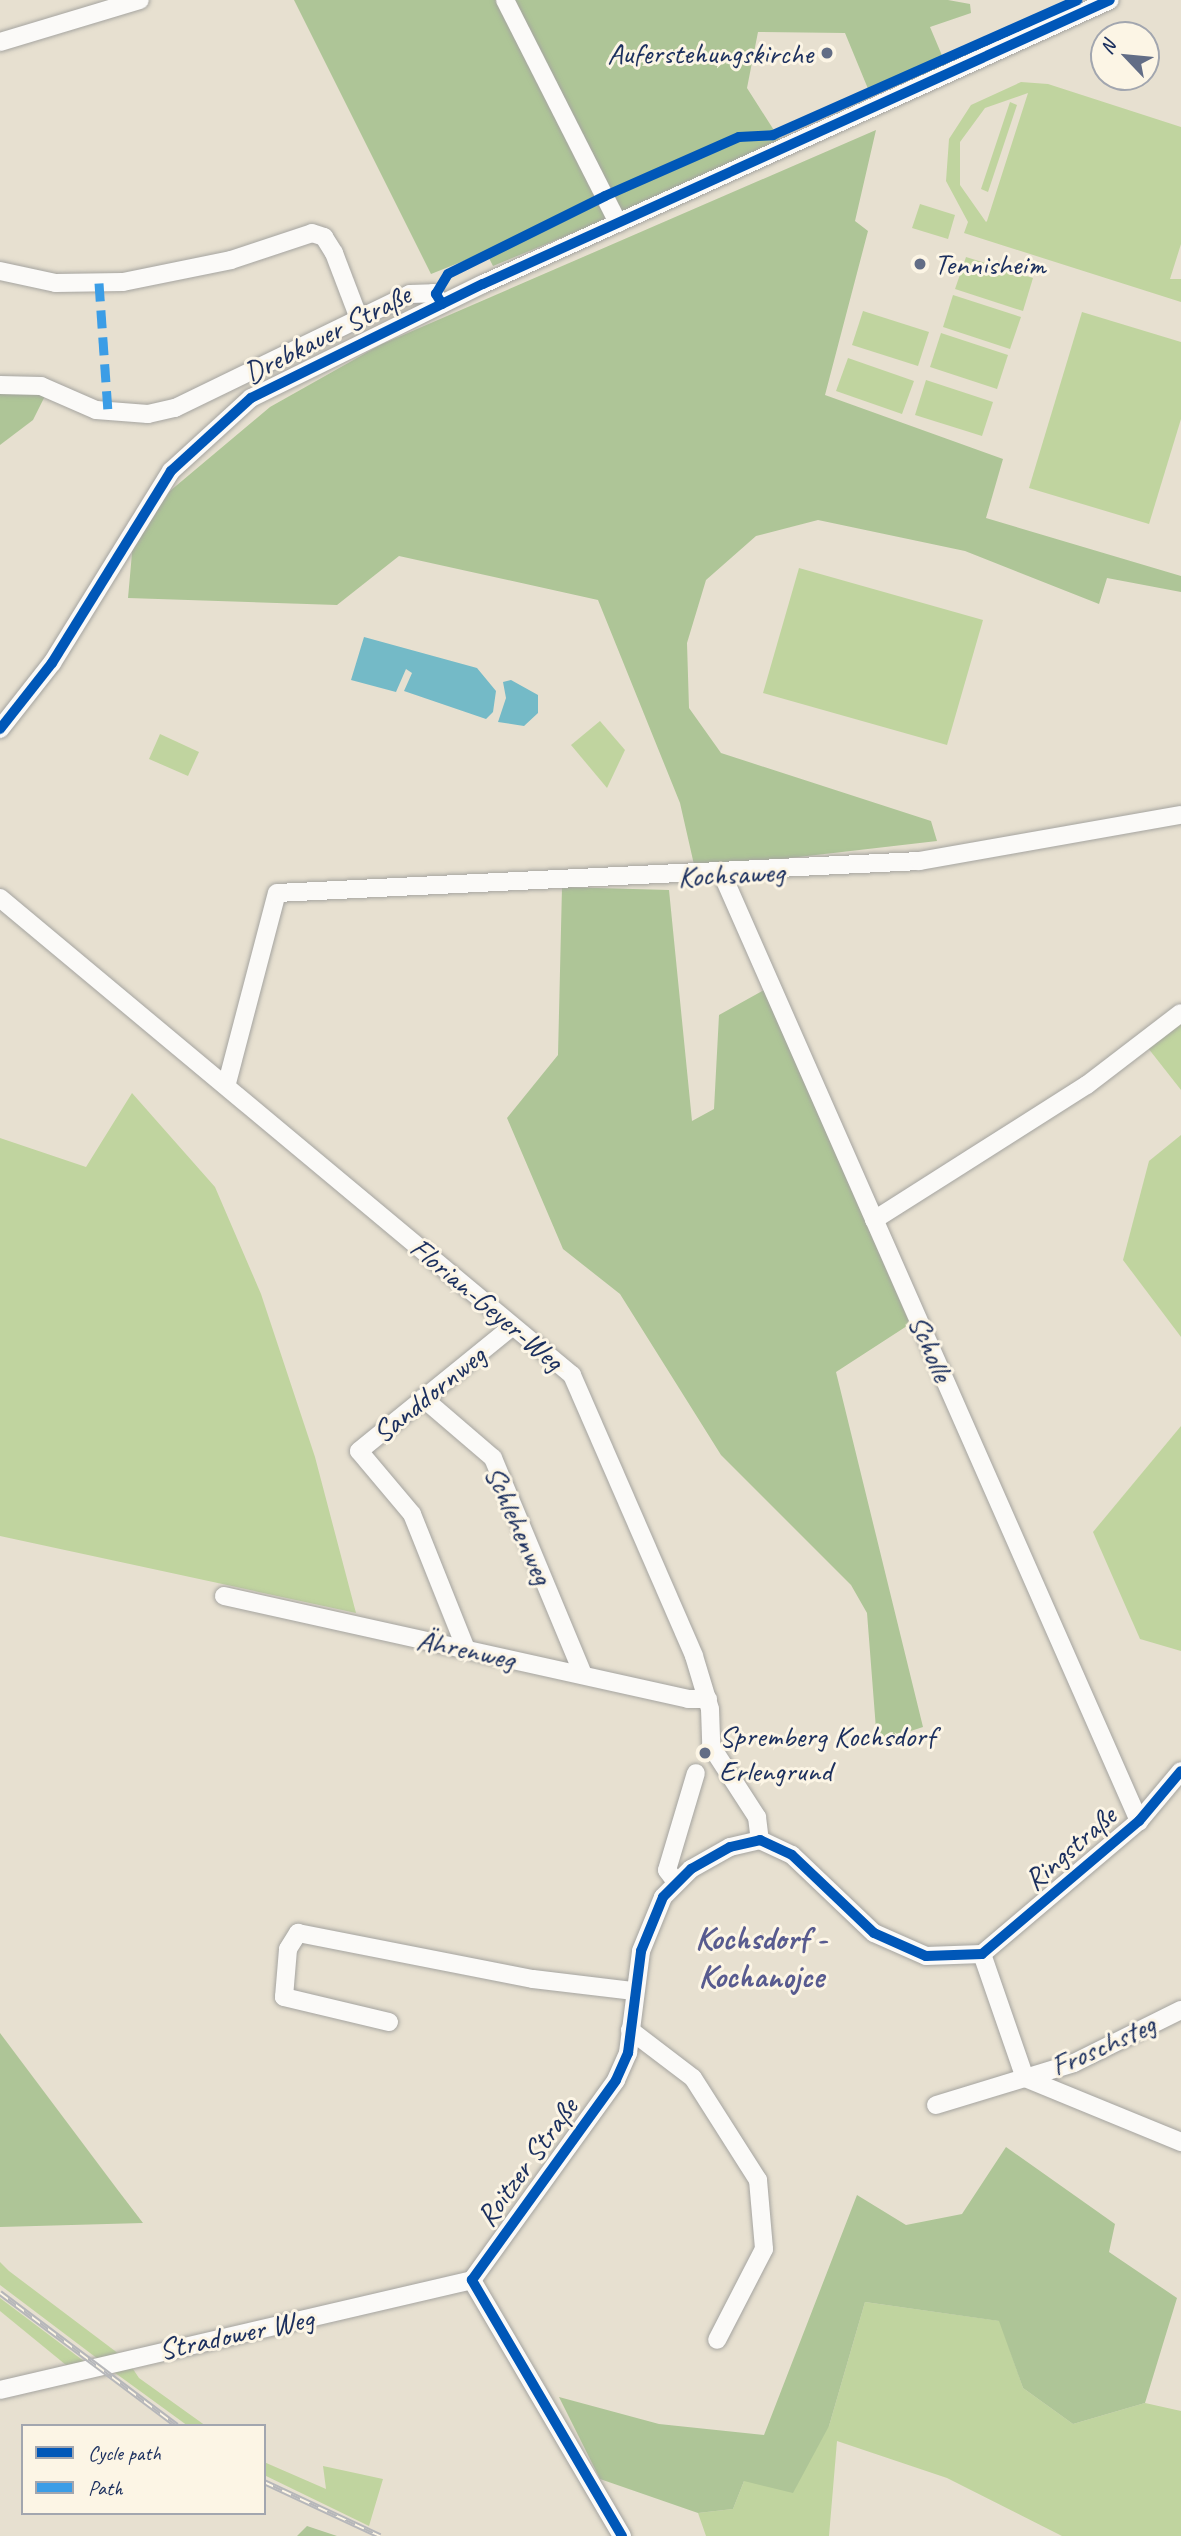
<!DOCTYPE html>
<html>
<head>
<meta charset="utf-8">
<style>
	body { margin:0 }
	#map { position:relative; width:1181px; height:2536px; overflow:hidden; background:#e7e0d0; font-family:Caveat,sans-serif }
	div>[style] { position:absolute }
	.green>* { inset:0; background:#c0d49f }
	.forest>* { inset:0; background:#aec597 }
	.water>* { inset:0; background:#74bac7 }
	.roads { filter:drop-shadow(0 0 2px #a5a4a0) drop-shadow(0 0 2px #a5a4a0) }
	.minor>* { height:18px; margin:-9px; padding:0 9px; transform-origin:9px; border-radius:9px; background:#fbfaf8 }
	.rail>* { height:6px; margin-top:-3px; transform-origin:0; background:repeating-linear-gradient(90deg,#fcf5e5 0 10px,#b6b7ba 0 20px); box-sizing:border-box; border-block:2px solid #b6b7ba }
	.quiet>* { height:9px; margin-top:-4.5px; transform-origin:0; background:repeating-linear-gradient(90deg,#3b9de6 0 18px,transparent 0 27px) }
	.cycleway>* { height:10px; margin:-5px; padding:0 5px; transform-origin:5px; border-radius:5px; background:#0057b8 }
	.dots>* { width:19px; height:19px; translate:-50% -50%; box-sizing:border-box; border:4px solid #fcf5e5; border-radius:50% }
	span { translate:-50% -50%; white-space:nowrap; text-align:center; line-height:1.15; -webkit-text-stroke:6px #fcf5e5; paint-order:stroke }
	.poi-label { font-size:30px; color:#1b2f5e }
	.right { translate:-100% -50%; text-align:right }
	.left { translate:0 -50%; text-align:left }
	.street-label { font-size:30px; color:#1b2f5e }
	.quarter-label { font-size:33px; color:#585b8f; font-weight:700 }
	.legend { position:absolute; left:21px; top:2424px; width:245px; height:91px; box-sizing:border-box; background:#fcf5e5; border:2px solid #a2a6af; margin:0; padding:9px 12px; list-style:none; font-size:21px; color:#1b2f5e }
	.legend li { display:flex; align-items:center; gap:14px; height:35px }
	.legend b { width:35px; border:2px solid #a2a6af }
	.north { position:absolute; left:1090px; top:21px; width:70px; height:70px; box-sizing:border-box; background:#fcf5e5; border:2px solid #a2a6af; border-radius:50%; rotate:296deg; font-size:19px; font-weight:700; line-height:28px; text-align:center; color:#1b2f5e }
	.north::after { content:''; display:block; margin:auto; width:24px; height:32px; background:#626d86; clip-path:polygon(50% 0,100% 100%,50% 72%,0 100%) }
</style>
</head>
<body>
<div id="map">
	<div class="green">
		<i style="clip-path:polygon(evenodd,1021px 82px,1048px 84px,1181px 127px,1181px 244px,1170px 279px,1181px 279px,1181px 302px,964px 233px,968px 222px,946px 181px,949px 139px,971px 105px,1021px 82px,1028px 93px,987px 221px,986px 222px,960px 185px,960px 142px,985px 108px,1028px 93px)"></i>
		<i style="clip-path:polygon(1010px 102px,1017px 105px,988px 192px,981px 189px)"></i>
		<i style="clip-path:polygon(920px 204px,955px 215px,948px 239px,912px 228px)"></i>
		<i style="clip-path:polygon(966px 257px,1033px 278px,1023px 311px,955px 289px)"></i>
		<i style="clip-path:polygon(953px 295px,1021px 317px,1010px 349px,943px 327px)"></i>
		<i style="clip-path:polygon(863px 311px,929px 332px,918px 366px,852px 345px)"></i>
		<i style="clip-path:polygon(1082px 312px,1181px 342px,1181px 419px,1149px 524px,1029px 488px)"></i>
		<i style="clip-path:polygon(941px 333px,1008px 355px,997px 389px,930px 367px)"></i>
		<i style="clip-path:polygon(848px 358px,914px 381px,902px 414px,836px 391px)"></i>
		<i style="clip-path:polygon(926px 380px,993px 402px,982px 436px,915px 415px)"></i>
		<i style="clip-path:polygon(799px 568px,983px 620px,947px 745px,763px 693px)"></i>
		<i style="clip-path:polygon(600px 721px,625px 750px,607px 788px,571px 745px)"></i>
		<i style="clip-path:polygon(160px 734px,199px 752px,188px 776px,149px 759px)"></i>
		<i style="clip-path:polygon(1181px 1023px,1181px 1090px,1148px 1048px)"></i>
		<i style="clip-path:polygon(132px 1093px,215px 1187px,261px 1294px,315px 1457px,356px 1613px,0 1536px,0 1138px,86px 1167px)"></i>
		<i style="clip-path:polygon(1181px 1135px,1181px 1337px,1123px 1260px,1149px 1161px)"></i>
		<i style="clip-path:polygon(1181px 1426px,1181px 1651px,1140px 1639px,1093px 1532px)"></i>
		<i style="clip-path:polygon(0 2262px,9px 2271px,119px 2354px,98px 2359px,0 2285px)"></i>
		<i style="clip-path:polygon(0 2298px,85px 2362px,66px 2365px,0 2311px)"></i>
		<i style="clip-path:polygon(865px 2302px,1000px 2321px,1023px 2388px,1073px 2424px,1145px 2403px,1181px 2411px,1181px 2536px,1062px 2536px,947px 2478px,837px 2441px,829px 2536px,706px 2536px,698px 2513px,733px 2509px,744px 2481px,829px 2426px)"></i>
		<i style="clip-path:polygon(129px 2363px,139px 2378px,206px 2426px,188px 2426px,107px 2367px)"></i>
		<i style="clip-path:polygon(264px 2462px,326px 2489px,323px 2466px,383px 2479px,369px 2526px,264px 2475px)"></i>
	</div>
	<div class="forest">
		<i style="clip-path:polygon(294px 0,948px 0,970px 4px,971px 13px,930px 27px,946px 65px,871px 96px,845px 33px,758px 32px,747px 88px,784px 146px,493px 266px,486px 252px,431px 274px)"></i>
		<i style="clip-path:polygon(876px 130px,855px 221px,868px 231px,825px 395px,1003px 459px,986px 518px,1181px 576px,1181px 592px,1107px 578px,1099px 604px,965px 551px,818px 520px,756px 536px,706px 580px,687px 643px,689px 708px,721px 753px,931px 821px,937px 841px,695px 869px,680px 803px,598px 600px,399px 556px,337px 605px,128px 598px,133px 542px,164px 496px,270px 407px,380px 345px)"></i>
		<i style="clip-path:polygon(0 391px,46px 394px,33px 420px,0 445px)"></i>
		<i style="clip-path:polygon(562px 887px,669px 890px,692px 1121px,714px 1109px,719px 1015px,764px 990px,910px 1324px,836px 1372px,923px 1727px,877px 1742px,867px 1613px,851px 1585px,721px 1455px,620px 1294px,563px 1249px,507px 1118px,558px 1055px)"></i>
		<i style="clip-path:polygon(0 2033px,117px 2189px,143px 2223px,0 2227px)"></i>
		<i style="clip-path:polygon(1006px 2147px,1115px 2224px,1109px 2252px,1177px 2298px,1145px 2403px,1073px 2424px,1023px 2388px,999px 2321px,865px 2302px,829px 2426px,793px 2493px,744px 2481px,733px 2509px,698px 2513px,600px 2479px,559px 2397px,659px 2424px,764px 2435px,857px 2195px,906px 2225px,962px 2214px)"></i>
		<i style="clip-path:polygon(307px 2526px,337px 2536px,297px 2536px)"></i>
	</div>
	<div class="water">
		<i style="clip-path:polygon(364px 637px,477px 668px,496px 691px,493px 712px,486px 719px,404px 691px,412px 673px,406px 669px,396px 692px,351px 680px)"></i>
		<i style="clip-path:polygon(511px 680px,538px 695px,538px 713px,524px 726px,498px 722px,506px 698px,503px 682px)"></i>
	</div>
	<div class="roads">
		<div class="minor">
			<i style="left:505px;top:0;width:250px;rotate:63.1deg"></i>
			<i style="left:0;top:42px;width:146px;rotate:-16.7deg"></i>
			<i style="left:0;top:271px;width:57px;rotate:12.1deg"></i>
			<i style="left:56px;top:283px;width:67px;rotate:-0.9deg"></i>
			<i style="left:123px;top:282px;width:110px;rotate:-11.5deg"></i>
			<i style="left:231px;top:260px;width:85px;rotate:-18.4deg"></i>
			<i style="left:312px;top:233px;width:13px;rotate:18deg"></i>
			<i style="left:324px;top:237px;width:19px;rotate:58deg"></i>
			<i style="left:334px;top:253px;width:67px;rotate:69.1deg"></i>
			<i style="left:0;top:385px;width:41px;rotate:1.4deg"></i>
			<i style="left:41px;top:386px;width:60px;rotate:23.6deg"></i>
			<i style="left:96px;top:410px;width:52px;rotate:4.4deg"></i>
			<i style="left:148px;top:414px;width:28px;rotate:-13deg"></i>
			<i style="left:175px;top:408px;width:261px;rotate:-25.9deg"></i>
			<i style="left:410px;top:294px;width:23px;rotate:-2deg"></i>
			<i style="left:433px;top:293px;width:14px;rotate:51deg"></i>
			<i style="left:0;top:729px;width:84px;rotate:-51.8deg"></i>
			<i style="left:52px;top:663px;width:226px;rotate:-58.2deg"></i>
			<i style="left:171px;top:471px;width:108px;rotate:-42.4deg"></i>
			<i style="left:251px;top:398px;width:258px;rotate:-26.2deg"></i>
			<i style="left:483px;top:284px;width:688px;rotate:-24.37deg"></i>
			<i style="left:723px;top:876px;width:1033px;rotate:66.24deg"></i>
			<i style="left:0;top:898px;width:745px;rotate:39.83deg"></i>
			<i style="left:572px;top:1375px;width:306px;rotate:66.5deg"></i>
			<i style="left:694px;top:1656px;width:55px;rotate:73.2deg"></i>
			<i style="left:710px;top:1709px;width:37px;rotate:88deg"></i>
			<i style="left:711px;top:1746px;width:85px;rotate:57.1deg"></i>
			<i style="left:757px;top:1817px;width:23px;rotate:83deg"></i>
			<i style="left:227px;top:1083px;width:196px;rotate:-75.3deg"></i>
			<i style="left:277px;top:893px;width:643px;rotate:-2.85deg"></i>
			<i style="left:919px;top:861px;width:266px;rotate:-10deg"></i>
			<i style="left:874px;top:1220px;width:252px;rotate:-32.4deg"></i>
			<i style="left:1087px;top:1085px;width:118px;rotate:-37.5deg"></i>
			<i style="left:423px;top:1398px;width:92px;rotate:40.6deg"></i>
			<i style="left:493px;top:1458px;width:234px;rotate:67.4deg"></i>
			<i style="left:224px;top:1596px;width:475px;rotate:12.5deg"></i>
			<i style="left:688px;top:1699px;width:20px"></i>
			<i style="left:466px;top:1649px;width:145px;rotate:-111.8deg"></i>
			<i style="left:412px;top:1514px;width:82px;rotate:-130.1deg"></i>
			<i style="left:359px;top:1451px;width:198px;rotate:-39.1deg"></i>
			<i style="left:676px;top:1882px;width:15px;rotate:-127deg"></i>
			<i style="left:667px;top:1870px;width:101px;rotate:-73.4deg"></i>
			<i style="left:982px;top:1954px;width:131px;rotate:70.9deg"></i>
			<i style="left:1025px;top:2078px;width:51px;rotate:-17deg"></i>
			<i style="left:1074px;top:2063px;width:119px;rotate:-26.4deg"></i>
			<i style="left:389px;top:2022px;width:108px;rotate:-166.6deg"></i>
			<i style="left:284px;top:1997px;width:48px;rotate:-85.2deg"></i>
			<i style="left:288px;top:1949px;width:19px;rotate:-58deg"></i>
			<i style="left:298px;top:1933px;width:239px;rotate:11.1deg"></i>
			<i style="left:533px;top:1979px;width:102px;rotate:6.8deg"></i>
			<i style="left:630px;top:2030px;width:79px;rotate:37.3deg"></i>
			<i style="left:693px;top:2078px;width:121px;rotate:57.5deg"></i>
			<i style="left:758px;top:2180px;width:69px;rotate:85deg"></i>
			<i style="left:764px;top:2249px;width:102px;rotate:117.3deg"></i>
			<i style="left:936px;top:2105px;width:93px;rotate:-16.9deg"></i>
			<i style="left:1025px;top:2078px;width:169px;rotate:22.3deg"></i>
			<i style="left:0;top:2390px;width:485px;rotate:-13.1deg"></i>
			<i style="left:622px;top:2536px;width:297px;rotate:-120.4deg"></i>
			<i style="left:472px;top:2280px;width:246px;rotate:-54.2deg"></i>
			<i style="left:616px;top:2080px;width:30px;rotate:-66deg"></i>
			<i style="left:628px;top:2053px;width:103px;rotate:-82.7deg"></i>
			<i style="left:641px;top:1951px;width:58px;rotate:-67.8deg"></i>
			<i style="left:663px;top:1897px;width:40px;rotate:-45deg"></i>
			<i style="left:691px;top:1869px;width:45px;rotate:-29.4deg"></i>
			<i style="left:730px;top:1847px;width:31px;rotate:-13deg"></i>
			<i style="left:760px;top:1840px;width:35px;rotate:25deg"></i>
			<i style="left:792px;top:1855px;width:113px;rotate:43.6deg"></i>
			<i style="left:874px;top:1933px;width:57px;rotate:23.9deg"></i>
			<i style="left:926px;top:1956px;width:56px;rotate:-2deg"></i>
			<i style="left:982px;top:1954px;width:206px;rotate:-40.3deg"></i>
			<i style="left:1139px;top:1821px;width:65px;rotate:-50deg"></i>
		</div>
	</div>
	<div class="rail">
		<i style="left:0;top:2293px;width:221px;rotate:36.9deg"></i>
		<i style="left:264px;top:2482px;width:128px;rotate:25deg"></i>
	</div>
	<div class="quiet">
		<i style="left:99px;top:283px;width:129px;rotate:86deg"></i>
	</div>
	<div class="cycleway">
		<i style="left:442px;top:304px;width:12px;rotate:-121deg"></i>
		<i style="left:436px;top:294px;width:23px;rotate:-59deg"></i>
		<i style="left:448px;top:274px;width:175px;rotate:-26.4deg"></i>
		<i style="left:605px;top:196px;width:146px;rotate:-23.8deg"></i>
		<i style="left:739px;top:137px;width:34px;rotate:-3deg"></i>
		<i style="left:773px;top:135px;width:333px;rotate:-23.9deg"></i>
		<i style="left:0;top:729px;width:84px;rotate:-51.8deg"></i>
		<i style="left:52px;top:663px;width:226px;rotate:-58.2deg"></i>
		<i style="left:171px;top:471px;width:108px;rotate:-42.4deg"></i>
		<i style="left:251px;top:398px;width:258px;rotate:-26.2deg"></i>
		<i style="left:483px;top:284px;width:688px;rotate:-24.37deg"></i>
		<i style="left:622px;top:2536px;width:297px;rotate:-120.4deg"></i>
		<i style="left:472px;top:2280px;width:246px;rotate:-54.2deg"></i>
		<i style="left:616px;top:2080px;width:30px;rotate:-66deg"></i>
		<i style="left:628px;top:2053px;width:103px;rotate:-82.7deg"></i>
		<i style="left:641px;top:1951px;width:58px;rotate:-67.8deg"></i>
		<i style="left:663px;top:1897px;width:40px;rotate:-45deg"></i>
		<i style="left:691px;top:1869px;width:45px;rotate:-29.4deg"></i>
		<i style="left:730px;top:1847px;width:31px;rotate:-13deg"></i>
		<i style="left:760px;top:1840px;width:35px;rotate:25deg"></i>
		<i style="left:792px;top:1855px;width:113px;rotate:43.6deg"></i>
		<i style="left:874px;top:1933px;width:57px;rotate:23.9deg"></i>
		<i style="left:926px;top:1956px;width:56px;rotate:-2deg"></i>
		<i style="left:982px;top:1954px;width:206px;rotate:-40.3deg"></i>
		<i style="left:1139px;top:1821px;width:65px;rotate:-50deg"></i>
	</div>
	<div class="dots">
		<i style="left:827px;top:53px;background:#626d86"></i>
		<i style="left:920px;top:264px;background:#626d86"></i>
		<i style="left:705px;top:1753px;background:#626d86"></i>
	</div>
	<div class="poi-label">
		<span class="right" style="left:813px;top:53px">Auferstehungskirche</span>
		<span class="left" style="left:934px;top:264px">Tennisheim</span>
		<span class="left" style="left:719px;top:1753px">Spremberg Kochsdorf<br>Erlengrund</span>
	</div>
	<div class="street-label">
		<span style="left:327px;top:334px;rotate:-27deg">Drebkauer Straße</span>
		<span style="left:731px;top:874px;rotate:-3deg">Kochsaweg</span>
		<span style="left:487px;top:1304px;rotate:40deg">Florian-Geyer-Weg</span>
		<span style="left:931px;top:1348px;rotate:66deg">Scholle</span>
		<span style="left:429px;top:1394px;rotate:-39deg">Sanddornweg</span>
		<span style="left:519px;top:1525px;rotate:66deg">Schlehenweg</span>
		<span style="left:466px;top:1649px;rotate:12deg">Ährenweg</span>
		<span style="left:1070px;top:1848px;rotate:-41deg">Ringstraße</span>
		<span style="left:1103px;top:2045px;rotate:-24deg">Froschsteg</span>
		<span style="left:527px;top:2162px;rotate:-54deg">Roitzer Straße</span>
		<span style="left:236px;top:2334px;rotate:-12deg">Stradower Weg</span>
	</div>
	<div class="quarter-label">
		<span style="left:761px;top:1958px">Kochsdorf -<br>Kochanojce</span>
	</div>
	<ul class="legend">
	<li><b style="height:9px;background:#0057b8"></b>Cycle path</li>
	<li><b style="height:9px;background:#3b9de6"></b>Path</li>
	</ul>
	<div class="north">N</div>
</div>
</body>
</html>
